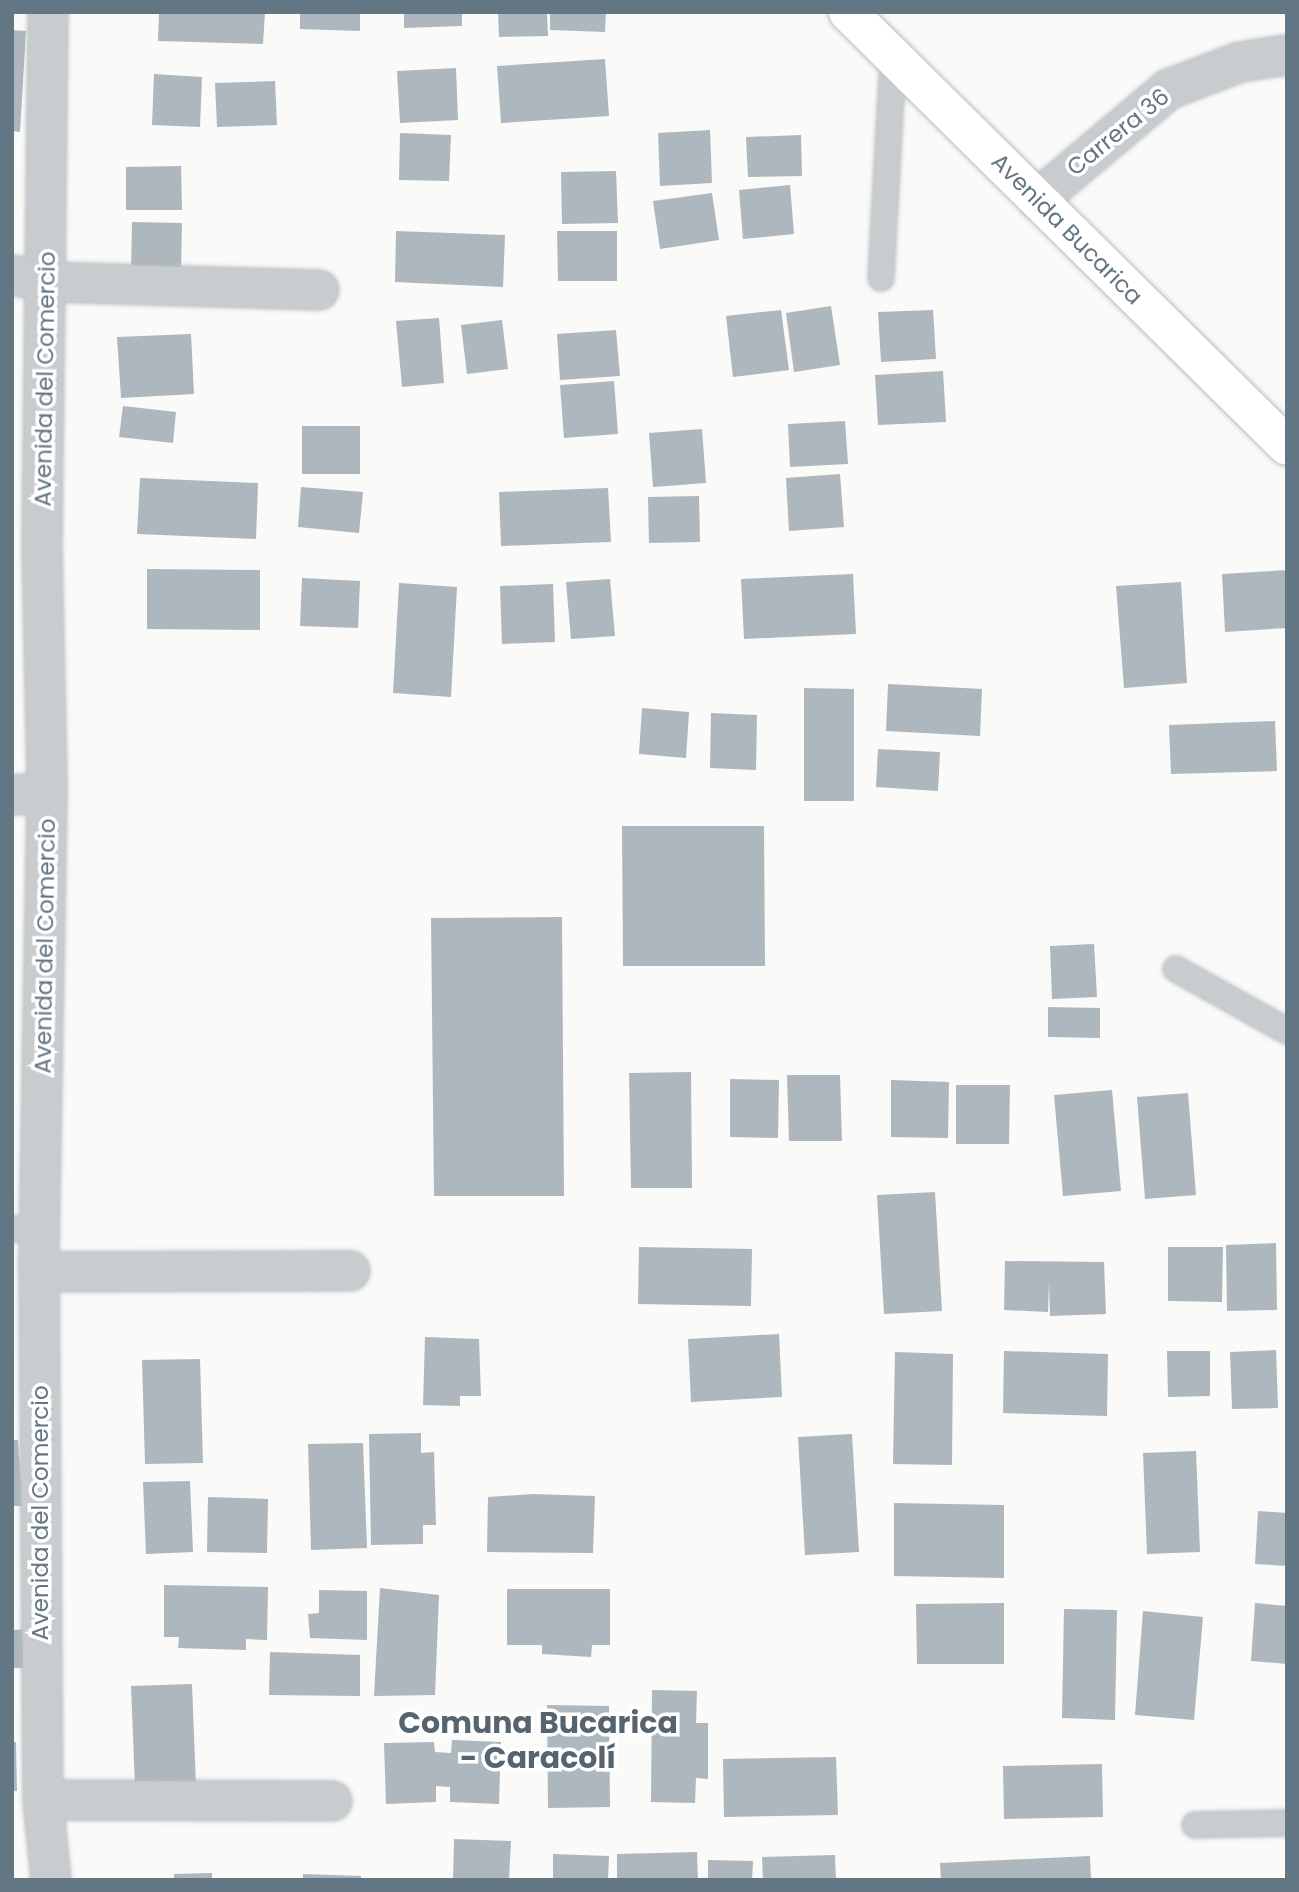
<!DOCTYPE html>
<html>
<head>
<meta charset="utf-8">
<style>
	body { margin:0 }
	#map { position:relative; width:1299px; height:1892px; overflow:hidden; background:#fafaf8; font-family:Poppins,sans-serif }
	div>[style] { position:absolute }
	.building>* { inset:0; background:#aeb7bd }
	.roads { filter:drop-shadow(0 0 2px #b7bec2) drop-shadow(0 0 2px #b7bec2) }
	.service>* { height:24px; margin:-12px; padding:0 12px; transform-origin:12px; border-radius:12px; background:#c8cccf }
	.minor>* { height:38px; margin:-19px; padding:0 19px; transform-origin:19px; border-radius:19px; background:#c8cccf }
	.secondary>* { height:38px; margin:-19px; padding:0 19px; transform-origin:19px; border-radius:19px; background:#fff }
	span { translate:-50% -50%; white-space:nowrap; text-align:center; line-height:1.15; -webkit-text-stroke:7px #fff; paint-order:stroke }
	.street-label { font-size:23px; color:#637684 }
	.district-label { font-size:30px; color:#55646f; font-weight:700 }
	.frame { position:absolute; inset:0; border:14px solid #637684; pointer-events:none }
</style>
</head>
<body>
<div id="map">
	<div class="building">
		<i style="clip-path:polygon(159px 12px,265px 12px,263px 44px,158px 41px)"></i>
		<i style="clip-path:polygon(300px 12px,360px 12px,360px 31px,300px 29px)"></i>
		<i style="clip-path:polygon(404px 12px,462px 12px,462px 26px,404px 28px)"></i>
		<i style="clip-path:polygon(498px 12px,547px 12px,548px 36px,499px 37px)"></i>
		<i style="clip-path:polygon(550px 12px,606px 12px,605px 32px,550px 30px)"></i>
		<i style="clip-path:polygon(12px 30px,26px 31px,20px 132px,12px 131px)"></i>
		<i style="clip-path:polygon(605px 59px,609px 116px,501px 123px,497px 66px)"></i>
		<i style="clip-path:polygon(456px 68px,458px 120px,400px 123px,397px 71px)"></i>
		<i style="clip-path:polygon(154px 74px,202px 77px,200px 127px,152px 125px)"></i>
		<i style="clip-path:polygon(275px 81px,277px 125px,217px 127px,215px 83px)"></i>
		<i style="clip-path:polygon(710px 130px,712px 183px,660px 186px,658px 133px)"></i>
		<i style="clip-path:polygon(400px 133px,451px 135px,449px 181px,399px 180px)"></i>
		<i style="clip-path:polygon(801px 135px,802px 176px,748px 177px,746px 137px)"></i>
		<i style="clip-path:polygon(181px 166px,182px 210px,126px 210px,126px 167px)"></i>
		<i style="clip-path:polygon(616px 171px,618px 223px,562px 224px,561px 172px)"></i>
		<i style="clip-path:polygon(790px 185px,794px 234px,743px 239px,739px 190px)"></i>
		<i style="clip-path:polygon(712px 193px,719px 240px,660px 249px,653px 201px)"></i>
		<i style="clip-path:polygon(132px 222px,182px 223px,181px 273px,131px 272px)"></i>
		<i style="clip-path:polygon(396px 231px,505px 235px,503px 287px,395px 282px)"></i>
		<i style="clip-path:polygon(557px 231px,617px 231px,617px 281px,558px 281px)"></i>
		<i style="clip-path:polygon(831px 306px,840px 365px,794px 372px,786px 313px)"></i>
		<i style="clip-path:polygon(781px 310px,789px 370px,733px 377px,726px 316px)"></i>
		<i style="clip-path:polygon(933px 310px,936px 359px,881px 362px,878px 312px)"></i>
		<i style="clip-path:polygon(439px 318px,444px 383px,402px 387px,396px 321px)"></i>
		<i style="clip-path:polygon(502px 320px,508px 369px,467px 374px,461px 325px)"></i>
		<i style="clip-path:polygon(616px 330px,620px 376px,560px 380px,557px 334px)"></i>
		<i style="clip-path:polygon(191px 334px,194px 394px,121px 398px,117px 337px)"></i>
		<i style="clip-path:polygon(943px 371px,946px 422px,878px 425px,875px 375px)"></i>
		<i style="clip-path:polygon(614px 381px,618px 434px,564px 438px,560px 385px)"></i>
		<i style="clip-path:polygon(123px 406px,176px 412px,173px 443px,119px 437px)"></i>
		<i style="clip-path:polygon(845px 421px,848px 464px,790px 467px,788px 424px)"></i>
		<i style="clip-path:polygon(302px 426px,360px 426px,360px 474px,302px 474px)"></i>
		<i style="clip-path:polygon(702px 429px,706px 483px,653px 487px,649px 433px)"></i>
		<i style="clip-path:polygon(840px 474px,844px 527px,789px 531px,786px 478px)"></i>
		<i style="clip-path:polygon(140px 478px,258px 483px,256px 539px,137px 534px)"></i>
		<i style="clip-path:polygon(301px 487px,363px 492px,359px 533px,298px 527px)"></i>
		<i style="clip-path:polygon(608px 488px,611px 542px,501px 546px,499px 492px)"></i>
		<i style="clip-path:polygon(699px 496px,700px 542px,649px 543px,648px 497px)"></i>
		<i style="clip-path:polygon(147px 569px,260px 570px,260px 630px,147px 629px)"></i>
		<i style="clip-path:polygon(1287px 570px,1287px 628px,1225px 632px,1222px 574px)"></i>
		<i style="clip-path:polygon(853px 574px,856px 634px,744px 639px,741px 579px)"></i>
		<i style="clip-path:polygon(302px 578px,360px 581px,358px 628px,300px 626px)"></i>
		<i style="clip-path:polygon(610px 579px,615px 636px,571px 639px,566px 582px)"></i>
		<i style="clip-path:polygon(1181px 582px,1187px 683px,1124px 688px,1116px 586px)"></i>
		<i style="clip-path:polygon(399px 583px,457px 587px,451px 697px,393px 693px)"></i>
		<i style="clip-path:polygon(553px 584px,555px 642px,502px 644px,500px 586px)"></i>
		<i style="clip-path:polygon(888px 684px,982px 689px,980px 736px,886px 731px)"></i>
		<i style="clip-path:polygon(804px 688px,854px 689px,854px 801px,804px 801px)"></i>
		<i style="clip-path:polygon(642px 708px,689px 712px,686px 758px,639px 754px)"></i>
		<i style="clip-path:polygon(711px 713px,757px 715px,756px 770px,710px 768px)"></i>
		<i style="clip-path:polygon(1275px 721px,1277px 771px,1171px 774px,1169px 725px)"></i>
		<i style="clip-path:polygon(878px 749px,940px 752px,938px 791px,876px 787px)"></i>
		<i style="clip-path:polygon(622px 826px,764px 826px,765px 966px,623px 966px)"></i>
		<i style="clip-path:polygon(562px 917px,564px 1196px,434px 1196px,431px 918px)"></i>
		<i style="clip-path:polygon(1094px 944px,1097px 997px,1052px 999px,1050px 946px)"></i>
		<i style="clip-path:polygon(1048px 1007px,1100px 1008px,1100px 1038px,1048px 1037px)"></i>
		<i style="clip-path:polygon(691px 1072px,692px 1188px,631px 1188px,629px 1073px)"></i>
		<i style="clip-path:polygon(787px 1075px,840px 1075px,842px 1141px,789px 1141px)"></i>
		<i style="clip-path:polygon(730px 1079px,779px 1080px,778px 1138px,730px 1137px)"></i>
		<i style="clip-path:polygon(891px 1080px,949px 1082px,948px 1138px,891px 1137px)"></i>
		<i style="clip-path:polygon(956px 1085px,1010px 1085px,1009px 1144px,956px 1144px)"></i>
		<i style="clip-path:polygon(1112px 1090px,1121px 1191px,1063px 1196px,1054px 1095px)"></i>
		<i style="clip-path:polygon(1188px 1093px,1196px 1195px,1145px 1199px,1137px 1097px)"></i>
		<i style="clip-path:polygon(935px 1192px,942px 1311px,884px 1314px,877px 1195px)"></i>
		<i style="clip-path:polygon(1276px 1243px,1277px 1310px,1227px 1311px,1226px 1245px)"></i>
		<i style="clip-path:polygon(639px 1247px,752px 1249px,751px 1306px,638px 1304px)"></i>
		<i style="clip-path:polygon(1168px 1247px,1223px 1247px,1222px 1302px,1168px 1301px)"></i>
		<i style="clip-path:polygon(1005px 1261px,1104px 1262px,1106px 1314px,1050px 1316px,1049px 1282px,1048px 1312px,1004px 1310px)"></i>
		<i style="clip-path:polygon(779px 1334px,782px 1397px,691px 1402px,688px 1339px)"></i>
		<i style="clip-path:polygon(425px 1337px,479px 1339px,481px 1396px,460px 1396px,460px 1406px,423px 1405px)"></i>
		<i style="clip-path:polygon(1276px 1350px,1278px 1408px,1232px 1409px,1230px 1352px)"></i>
		<i style="clip-path:polygon(1004px 1351px,1108px 1354px,1107px 1416px,1003px 1413px)"></i>
		<i style="clip-path:polygon(1167px 1351px,1210px 1351px,1210px 1396px,1168px 1397px)"></i>
		<i style="clip-path:polygon(895px 1352px,953px 1354px,952px 1465px,893px 1464px)"></i>
		<i style="clip-path:polygon(200px 1359px,203px 1463px,145px 1464px,142px 1360px)"></i>
		<i style="clip-path:polygon(421px 1433px,421px 1453px,434px 1452px,436px 1525px,423px 1525px,423px 1544px,371px 1545px,369px 1434px)"></i>
		<i style="clip-path:polygon(852px 1434px,859px 1552px,805px 1555px,798px 1437px)"></i>
		<i style="clip-path:polygon(12px 1440px,18px 1440px,23px 1506px,12px 1506px)"></i>
		<i style="clip-path:polygon(363px 1443px,367px 1548px,311px 1550px,308px 1444px)"></i>
		<i style="clip-path:polygon(1196px 1451px,1200px 1552px,1147px 1554px,1143px 1453px)"></i>
		<i style="clip-path:polygon(190px 1481px,193px 1552px,146px 1554px,143px 1482px)"></i>
		<i style="clip-path:polygon(533px 1494px,595px 1496px,593px 1553px,487px 1552px,488px 1497px)"></i>
		<i style="clip-path:polygon(208px 1497px,268px 1499px,267px 1553px,207px 1552px)"></i>
		<i style="clip-path:polygon(894px 1503px,1004px 1505px,1004px 1578px,894px 1576px)"></i>
		<i style="clip-path:polygon(1258px 1511px,1287px 1513px,1287px 1566px,1255px 1564px)"></i>
		<i style="clip-path:polygon(164px 1585px,268px 1587px,267px 1640px,246px 1639px,246px 1650px,178px 1648px,179px 1637px,164px 1637px)"></i>
		<i style="clip-path:polygon(380px 1588px,439px 1595px,435px 1695px,374px 1696px)"></i>
		<i style="clip-path:polygon(507px 1589px,610px 1589px,610px 1645px,592px 1645px,591px 1657px,542px 1654px,542px 1645px,507px 1645px)"></i>
		<i style="clip-path:polygon(319px 1590px,367px 1591px,367px 1640px,310px 1638px,308px 1614px,319px 1613px)"></i>
		<i style="clip-path:polygon(1004px 1603px,1004px 1664px,917px 1664px,916px 1604px)"></i>
		<i style="clip-path:polygon(1255px 1603px,1287px 1606px,1287px 1664px,1251px 1661px)"></i>
		<i style="clip-path:polygon(1064px 1609px,1117px 1610px,1115px 1720px,1062px 1718px)"></i>
		<i style="clip-path:polygon(1143px 1611px,1203px 1617px,1194px 1720px,1135px 1715px)"></i>
		<i style="clip-path:polygon(29px 1629px,25px 1668px,12px 1668px,12px 1630px)"></i>
		<i style="clip-path:polygon(270px 1652px,360px 1655px,360px 1696px,269px 1695px)"></i>
		<i style="clip-path:polygon(192px 1684px,196px 1786px,135px 1787px,131px 1686px)"></i>
		<i style="clip-path:polygon(652px 1690px,697px 1691px,696px 1723px,708px 1723px,708px 1779px,696px 1778px,695px 1803px,651px 1802px)"></i>
		<i style="clip-path:polygon(547px 1705px,609px 1706px,610px 1807px,548px 1808px)"></i>
		<i style="clip-path:polygon(452px 1740px,501px 1742px,499px 1804px,450px 1802px,450px 1787px,436px 1786px,436px 1802px,386px 1804px,384px 1743px,434px 1742px,435px 1752px,451px 1753px)"></i>
		<i style="clip-path:polygon(12px 1742px,16px 1742px,17px 1791px,12px 1791px)"></i>
		<i style="clip-path:polygon(836px 1757px,838px 1815px,724px 1817px,723px 1759px)"></i>
		<i style="clip-path:polygon(1102px 1764px,1103px 1817px,1004px 1819px,1003px 1766px)"></i>
		<i style="clip-path:polygon(454px 1839px,511px 1841px,509px 1880px,453px 1880px)"></i>
		<i style="clip-path:polygon(697px 1852px,698px 1880px,617px 1880px,617px 1854px)"></i>
		<i style="clip-path:polygon(553px 1854px,609px 1856px,608px 1880px,553px 1880px)"></i>
		<i style="clip-path:polygon(835px 1855px,836px 1880px,763px 1880px,762px 1857px)"></i>
		<i style="clip-path:polygon(1090px 1856px,1091px 1880px,941px 1880px,940px 1863px)"></i>
		<i style="clip-path:polygon(708px 1860px,753px 1861px,752px 1880px,708px 1880px)"></i>
		<i style="clip-path:polygon(212px 1873px,212px 1880px,174px 1880px,174px 1874px)"></i>
		<i style="clip-path:polygon(303px 1874px,361px 1876px,361px 1880px,303px 1880px)"></i>
	</div>
	<div class="roads">
		<div class="service">
			<i style="left:881px;top:278px;width:222px;rotate:-86.9deg"></i>
			<i style="left:1176px;top:969px;width:127px;rotate:29.2deg"></i>
			<i style="left:12px;top:1229px;width:29px;rotate:-2deg"></i>
			<i style="left:1195px;top:1825px;width:92px;rotate:-1.2deg"></i>
		</div>
		<div class="minor">
			<i style="left:48px;top:12px;width:534px;rotate:90.64deg"></i>
			<i style="left:42px;top:546px;width:247px;rotate:88.8deg"></i>
			<i style="left:47px;top:793px;width:479px;rotate:91deg"></i>
			<i style="left:39px;top:1272px;width:528px;rotate:89.57deg"></i>
			<i style="left:43px;top:1800px;width:80px;rotate:84.3deg"></i>
			<i style="left:1037px;top:200px;width:172px;rotate:-40.1deg"></i>
			<i style="left:1169px;top:89px;width:76px;rotate:-20.8deg"></i>
			<i style="left:1240px;top:62px;width:48px;rotate:-8.5deg"></i>
			<i style="left:12px;top:275px;width:36px;rotate:11deg"></i>
			<i style="left:47px;top:282px;width:272px;rotate:1.7deg"></i>
			<i style="left:12px;top:795px;width:35px;rotate:-3deg"></i>
			<i style="left:39px;top:1272px;width:311px;rotate:-0.2deg"></i>
			<i style="left:43px;top:1800px;width:289px;rotate:0.2deg"></i>
		</div>
		<div class="secondary">
			<i style="left:848px;top:12px;width:617px;rotate:44.67deg"></i>
		</div>
	</div>
	<div class="street-label">
		<span style="left:1118px;top:132px;rotate:-39deg">Carrera 36</span>
		<span style="left:1067px;top:229px;rotate:45deg">Avenida Bucarica</span>
		<span style="left:45px;top:379px;rotate:-89deg">Avenida del Comercio</span>
		<span style="left:45px;top:946px;rotate:-89deg">Avenida del Comercio</span>
		<span style="left:40px;top:1513px;rotate:-90deg">Avenida del Comercio</span>
	</div>
	<div class="district-label">
		<span style="left:538px;top:1740px">Comuna Bucarica<br>- Caracolí</span>
	</div>
	<div class="frame"></div>
</div>
</body>
</html>
